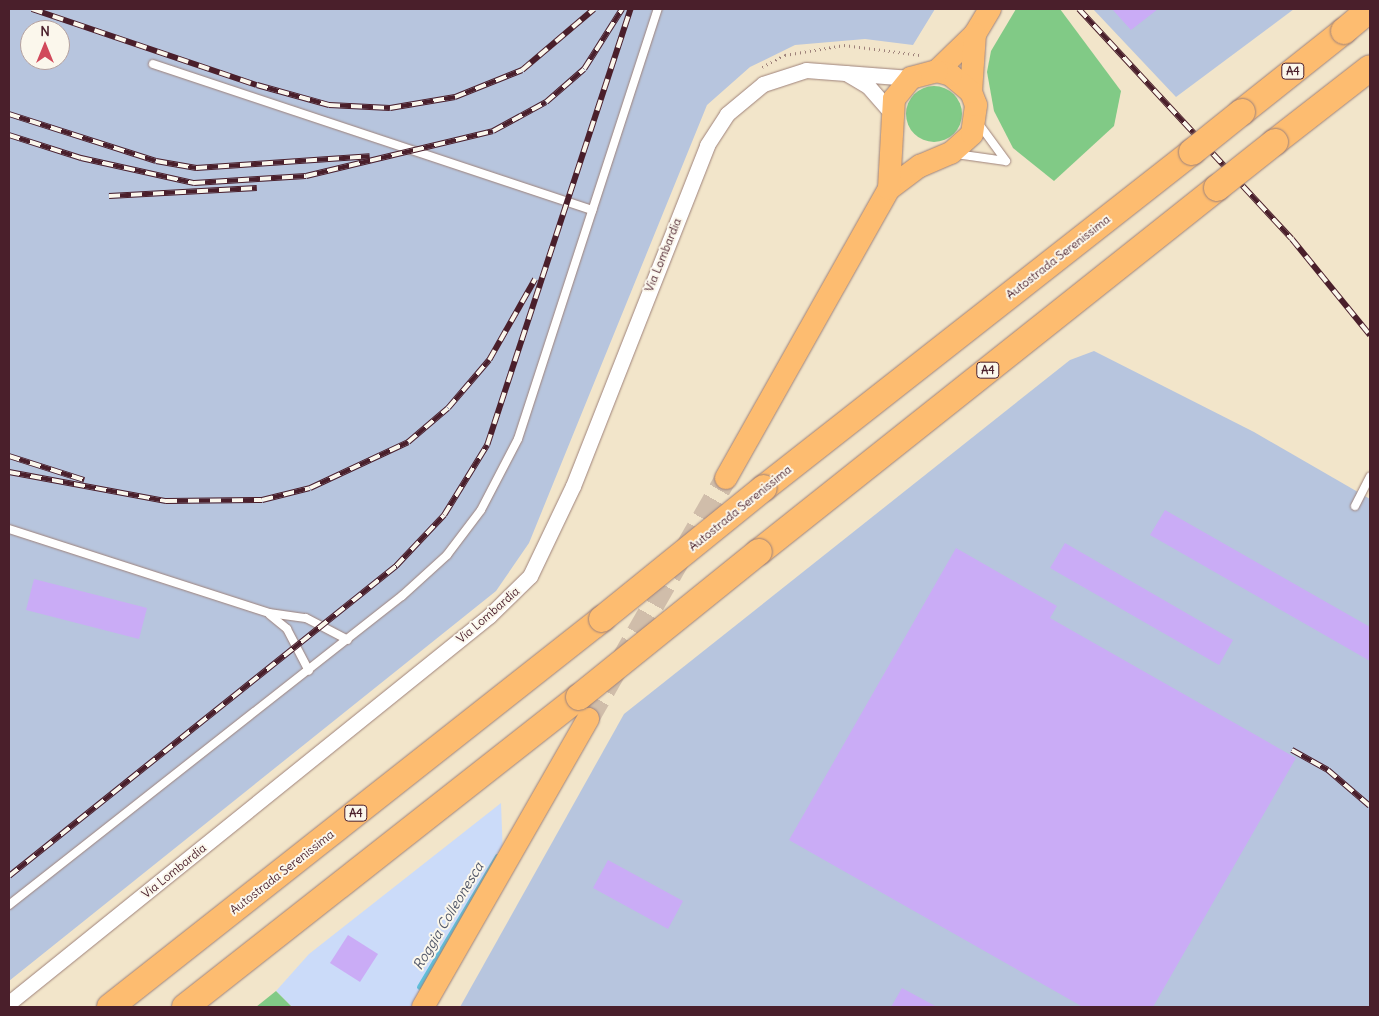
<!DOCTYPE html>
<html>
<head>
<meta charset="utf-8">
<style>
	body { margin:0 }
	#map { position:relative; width:1379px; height:1016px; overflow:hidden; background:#f2e5ca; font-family:Delius,sans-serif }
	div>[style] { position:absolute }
	.built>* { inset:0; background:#cbdbf9 }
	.industrial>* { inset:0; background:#b7c5de }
	.green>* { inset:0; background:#81ca86 }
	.round { border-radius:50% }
	.stream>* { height:4.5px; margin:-2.25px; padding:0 2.25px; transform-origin:2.25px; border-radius:2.25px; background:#5ebfdc }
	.building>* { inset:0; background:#caacf6 }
	.primary-tunnel>* { height:22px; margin-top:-11px; transform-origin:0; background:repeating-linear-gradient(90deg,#d0bdaa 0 22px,transparent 0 33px) }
	.path>* { height:2.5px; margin-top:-1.25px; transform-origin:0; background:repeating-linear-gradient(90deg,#9e827a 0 1px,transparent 0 5px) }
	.roads { filter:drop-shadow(0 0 1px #9e827a) drop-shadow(0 0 1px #9e827a) }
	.service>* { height:8px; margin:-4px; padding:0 4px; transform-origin:4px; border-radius:4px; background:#fff }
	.minor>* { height:15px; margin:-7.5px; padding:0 7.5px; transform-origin:7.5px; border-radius:7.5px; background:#fff }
	.primary>* { height:22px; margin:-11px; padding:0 11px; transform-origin:11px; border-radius:11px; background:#fdbc70 }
	.motorway>* { height:26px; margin:-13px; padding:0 13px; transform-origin:13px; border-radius:13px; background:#fdbc70 }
	.rail>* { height:5.5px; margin-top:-2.75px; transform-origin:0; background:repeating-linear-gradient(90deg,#fbf7ec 0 11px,#4a1f2b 0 22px); box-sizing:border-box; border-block:1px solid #4a1f2b }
	.bridges { filter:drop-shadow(0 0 1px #9e827a) drop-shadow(0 0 1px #9e827a) }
	.motorway-bridge>* { height:26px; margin:-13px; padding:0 13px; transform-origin:13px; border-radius:13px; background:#fdbc70 }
	span { translate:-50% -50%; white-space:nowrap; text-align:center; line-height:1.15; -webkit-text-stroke:4px #fbf7ec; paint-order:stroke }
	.shield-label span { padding:1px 4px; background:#fbf7ec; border:1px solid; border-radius:4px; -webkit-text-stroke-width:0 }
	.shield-label { font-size:11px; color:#4a1f2b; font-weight:700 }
	.street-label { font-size:12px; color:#4a1f2b }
	.water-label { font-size:14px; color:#515769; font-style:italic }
	.frame { position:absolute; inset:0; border:10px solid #4a1f2b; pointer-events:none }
	.north { position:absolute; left:20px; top:20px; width:50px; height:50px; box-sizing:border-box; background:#fbf7ec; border:1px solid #b4a19f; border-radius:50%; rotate:0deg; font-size:14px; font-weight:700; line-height:20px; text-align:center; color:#4a1f2b }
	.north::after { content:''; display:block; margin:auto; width:18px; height:22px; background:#d1495b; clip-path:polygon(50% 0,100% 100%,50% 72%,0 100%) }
</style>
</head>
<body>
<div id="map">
	<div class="built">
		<i style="clip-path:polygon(501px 803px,503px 857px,418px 1007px,292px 1007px,276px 991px,309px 954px)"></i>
	</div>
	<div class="industrial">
		<i style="clip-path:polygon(evenodd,9px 9px,935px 9px,913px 45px,865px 39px,795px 45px,750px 67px,707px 105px,529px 543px,496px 591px,9px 981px,9px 9px,30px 30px,60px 30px,60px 60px,30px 60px,30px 30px)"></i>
		<i style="clip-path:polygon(1093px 9px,1294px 9px,1176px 97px)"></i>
		<i style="clip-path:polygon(1094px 351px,1254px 432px,1370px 499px,1370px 1007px,460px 1007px,624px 714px,1070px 360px)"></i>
	</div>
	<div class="green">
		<i style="clip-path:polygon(1016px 9px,1060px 9px,1121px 91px,1114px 126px,1054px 181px,1013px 148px,994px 111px,987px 72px,991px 51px)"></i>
		<i class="round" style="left:906px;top:86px;width:56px;height:56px"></i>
		<i style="clip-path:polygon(276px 991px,292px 1007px,256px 1007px)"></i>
	</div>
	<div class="stream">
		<i style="left:419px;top:987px;width:152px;rotate:-59.2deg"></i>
	</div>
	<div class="building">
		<i style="clip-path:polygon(1112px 9px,1158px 9px,1131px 30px)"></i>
		<i style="clip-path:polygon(1165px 510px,1370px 627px,1370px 661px,1150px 535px)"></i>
		<i style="clip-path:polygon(1065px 543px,1233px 640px,1219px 665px,1050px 568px)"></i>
		<i style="clip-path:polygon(956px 548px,1057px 606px,1050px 618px,1296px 758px,1153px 1007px,1083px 1007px,789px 840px)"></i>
		<i style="clip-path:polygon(34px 579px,147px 608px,139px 639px,26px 610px)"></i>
		<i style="clip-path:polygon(608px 860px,683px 901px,668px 929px,593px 888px)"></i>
		<i style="clip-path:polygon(348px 935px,378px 954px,360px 982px,330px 963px)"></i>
		<i style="clip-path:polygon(902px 988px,937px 1007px,891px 1007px)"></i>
	</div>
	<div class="primary-tunnel">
		<i style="left:588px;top:719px;width:278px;rotate:-60.2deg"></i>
	</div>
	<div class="path">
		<i style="left:762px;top:67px;width:26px;rotate:-28deg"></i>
		<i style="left:785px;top:55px;width:60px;rotate:-9.6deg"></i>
		<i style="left:844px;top:45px;width:77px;rotate:7.5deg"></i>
	</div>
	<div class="roads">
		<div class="service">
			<i style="left:153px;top:64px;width:463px;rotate:18.4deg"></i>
			<i style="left:979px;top:124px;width:46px;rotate:53.9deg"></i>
			<i style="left:956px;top:154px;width:50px;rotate:8deg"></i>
			<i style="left:1355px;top:506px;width:33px;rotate:-63deg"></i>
			<i style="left:9px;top:529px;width:273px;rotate:17.9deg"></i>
			<i style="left:269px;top:613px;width:37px;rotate:8deg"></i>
			<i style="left:306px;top:618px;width:47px;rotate:27.6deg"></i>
			<i style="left:270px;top:615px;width:22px;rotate:39deg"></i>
			<i style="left:287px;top:629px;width:47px;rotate:62.4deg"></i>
			<i style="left:9px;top:905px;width:500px;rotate:-38.2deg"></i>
			<i style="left:402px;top:596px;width:61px;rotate:-42.3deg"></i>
			<i style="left:447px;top:555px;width:56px;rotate:-52.9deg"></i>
			<i style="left:481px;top:510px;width:80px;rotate:-62.5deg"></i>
			<i style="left:518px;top:439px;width:452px;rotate:-72deg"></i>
		</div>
		<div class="minor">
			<i style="left:846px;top:73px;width:26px;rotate:31deg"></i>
			<i style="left:868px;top:86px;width:35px;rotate:49deg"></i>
			<i style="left:9px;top:1003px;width:617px;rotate:-38.88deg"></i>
			<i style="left:489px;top:616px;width:57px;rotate:-44.3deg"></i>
			<i style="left:530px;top:576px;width:100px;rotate:-64.5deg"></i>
			<i style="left:573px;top:486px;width:366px;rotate:-68.5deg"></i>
			<i style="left:707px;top:145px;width:37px;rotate:-57deg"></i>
			<i style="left:727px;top:114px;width:47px;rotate:-39.8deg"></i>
			<i style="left:763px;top:84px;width:45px;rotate:-18deg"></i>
			<i style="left:806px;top:70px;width:105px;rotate:4.4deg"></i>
		</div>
		<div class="primary">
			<i style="left:937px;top:71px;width:53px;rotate:-44.2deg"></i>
			<i style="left:975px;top:34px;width:29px;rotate:-59deg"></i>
			<i style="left:971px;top:92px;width:58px;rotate:-86.1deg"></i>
			<i style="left:726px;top:478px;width:332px;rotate:-60.6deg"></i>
			<i style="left:889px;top:189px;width:39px;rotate:-37deg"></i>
			<i style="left:920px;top:166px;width:34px;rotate:-23deg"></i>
			<i style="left:951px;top:153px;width:28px;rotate:-42deg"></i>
			<i style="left:972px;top:134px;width:29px;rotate:-82deg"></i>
			<i style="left:976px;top:105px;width:14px;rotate:-111deg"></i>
			<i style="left:971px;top:92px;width:26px;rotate:-140deg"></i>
			<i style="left:951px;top:75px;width:15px;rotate:-164deg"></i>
			<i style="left:937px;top:71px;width:27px;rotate:165deg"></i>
			<i style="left:911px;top:78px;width:27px;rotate:129deg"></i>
			<i style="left:894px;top:99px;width:90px;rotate:93.2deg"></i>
			<i style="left:423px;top:1007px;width:332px;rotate:-60.2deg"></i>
		</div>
		<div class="motorway">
			<i style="left:1242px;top:112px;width:130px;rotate:-38.5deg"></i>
			<i style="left:1275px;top:142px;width:120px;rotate:-37.9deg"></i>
			<i style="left:764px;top:488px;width:544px;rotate:-38.13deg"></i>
			<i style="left:759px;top:552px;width:585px;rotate:-38.48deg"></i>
			<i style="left:110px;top:1007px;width:627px;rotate:-38.26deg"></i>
			<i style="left:185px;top:1007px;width:501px;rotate:-38.2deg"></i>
		</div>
	</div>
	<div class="rail">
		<i style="left:32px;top:9px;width:237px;rotate:18.7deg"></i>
		<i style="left:257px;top:85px;width:75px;rotate:15.5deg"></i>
		<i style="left:329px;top:105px;width:61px;rotate:2.8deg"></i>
		<i style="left:390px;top:108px;width:66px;rotate:-9.6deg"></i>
		<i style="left:455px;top:97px;width:72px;rotate:-21.9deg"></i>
		<i style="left:522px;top:70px;width:94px;rotate:-40.3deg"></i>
		<i style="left:1079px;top:9px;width:313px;rotate:47.2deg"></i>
		<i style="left:1292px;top:239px;width:124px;rotate:50.9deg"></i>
		<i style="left:9px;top:114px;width:154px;rotate:17.7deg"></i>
		<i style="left:156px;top:161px;width:41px;rotate:9.9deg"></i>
		<i style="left:196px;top:168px;width:174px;rotate:-3.9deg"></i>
		<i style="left:9px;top:135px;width:76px;rotate:17.7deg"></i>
		<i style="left:81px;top:158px;width:116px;rotate:12.5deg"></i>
		<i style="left:194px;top:183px;width:112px;rotate:-3.6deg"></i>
		<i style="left:306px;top:176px;width:192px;rotate:-13.5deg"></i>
		<i style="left:493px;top:131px;width:60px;rotate:-28.7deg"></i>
		<i style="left:546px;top:102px;width:50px;rotate:-41deg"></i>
		<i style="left:584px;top:69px;width:71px;rotate:-57.7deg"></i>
		<i style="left:109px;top:196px;width:148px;rotate:-3.1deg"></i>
		<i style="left:9px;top:456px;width:79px;rotate:17.7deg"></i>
		<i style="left:9px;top:472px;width:160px;rotate:10.5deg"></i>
		<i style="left:166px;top:501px;width:96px;rotate:-0.6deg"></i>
		<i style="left:262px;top:500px;width:49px;rotate:-14deg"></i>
		<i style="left:310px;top:488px;width:108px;rotate:-25.1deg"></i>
		<i style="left:408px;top:442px;width:52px;rotate:-40.4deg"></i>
		<i style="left:448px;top:408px;width:63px;rotate:-49.5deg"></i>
		<i style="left:489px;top:360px;width:93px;rotate:-60.4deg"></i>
		<i style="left:1292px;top:750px;width:41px;rotate:29.1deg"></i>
		<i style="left:1328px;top:770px;width:55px;rotate:40.6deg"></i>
		<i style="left:9px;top:876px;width:496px;rotate:-38.7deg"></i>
		<i style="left:396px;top:566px;width:70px;rotate:-46.7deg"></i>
		<i style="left:444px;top:515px;width:82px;rotate:-58.4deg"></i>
		<i style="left:487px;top:445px;width:459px;rotate:-71.8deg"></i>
	</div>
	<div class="bridges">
		<div class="motorway-bridge">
			<i style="left:1344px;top:31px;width:34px;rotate:-40deg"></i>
			<i style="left:1192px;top:152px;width:64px;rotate:-38.7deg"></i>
			<i style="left:1217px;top:188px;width:74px;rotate:-38.4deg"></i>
			<i style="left:602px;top:619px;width:208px;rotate:-39deg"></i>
			<i style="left:579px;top:697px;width:231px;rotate:-38.9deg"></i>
		</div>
	</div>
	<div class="shield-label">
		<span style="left:1293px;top:71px">A4</span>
		<span style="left:988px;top:370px">A4</span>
		<span style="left:356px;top:813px">A4</span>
	</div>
	<div class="street-label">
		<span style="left:663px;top:255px;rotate:-68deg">Via Lombardia</span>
		<span style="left:1058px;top:257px;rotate:-38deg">Autostrada Serenissima</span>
		<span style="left:740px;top:508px;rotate:-39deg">Autostrada Serenissima</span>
		<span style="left:488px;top:615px;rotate:-41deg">Via Lombardia</span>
		<span style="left:174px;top:871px;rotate:-39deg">Via Lombardia</span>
		<span style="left:282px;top:872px;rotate:-38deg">Autostrada Serenissima</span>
	</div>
	<div class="water-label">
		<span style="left:448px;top:916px;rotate:-59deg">Roggia Colleonesca</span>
	</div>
	<div class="frame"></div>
	<div class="north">N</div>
</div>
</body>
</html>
